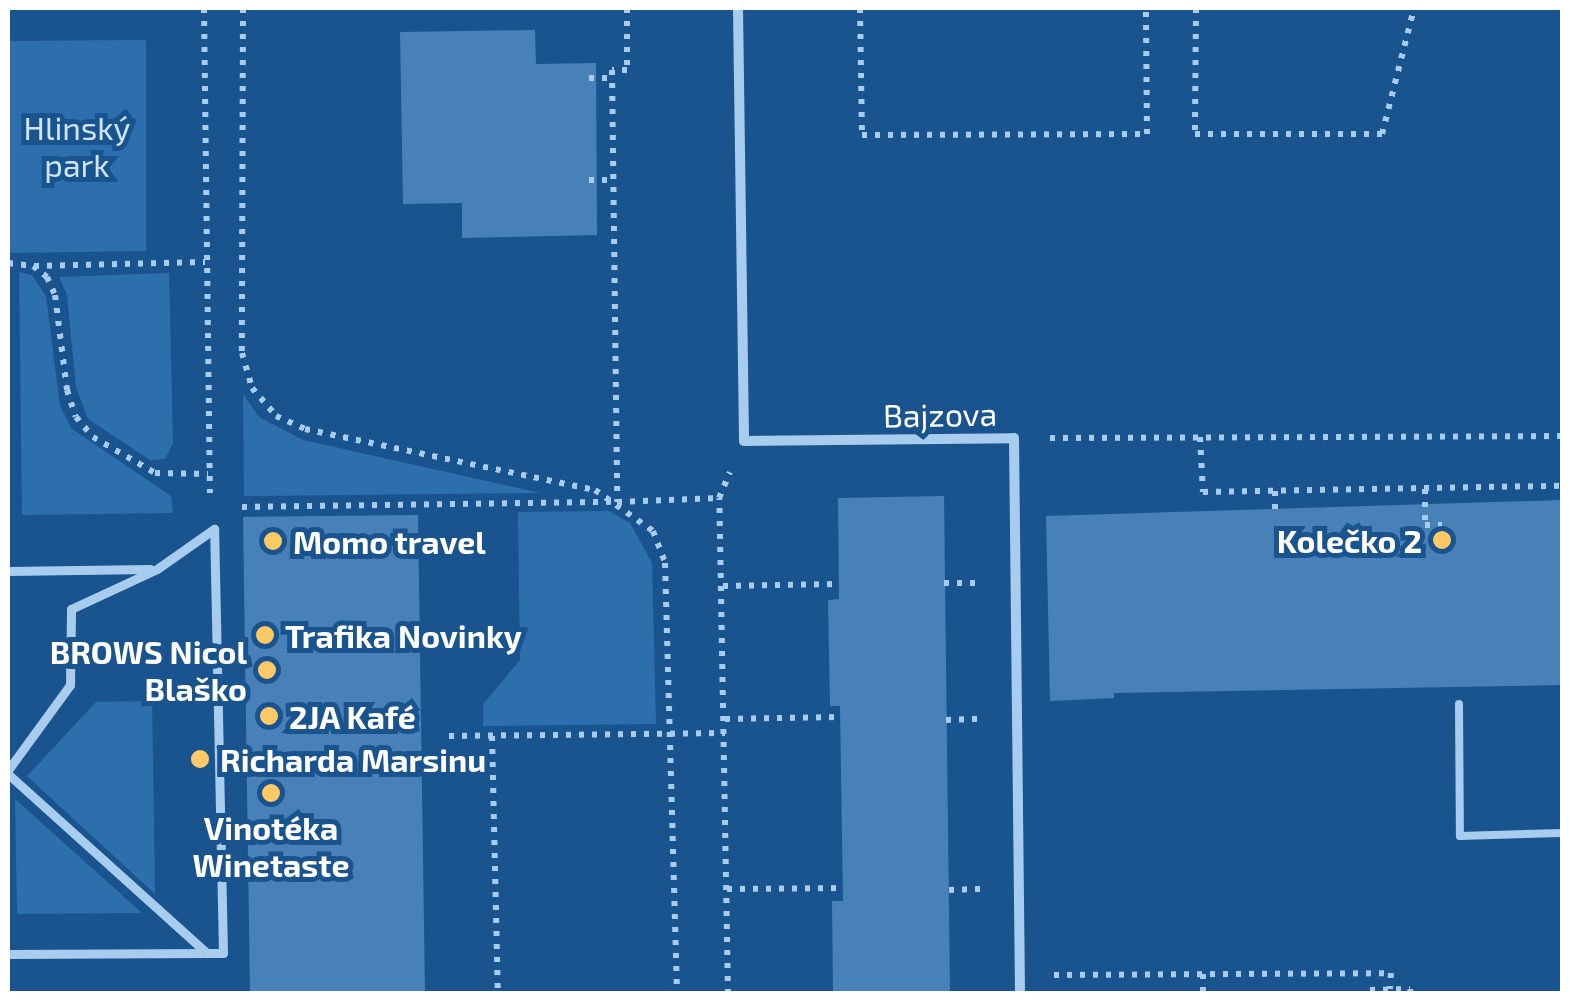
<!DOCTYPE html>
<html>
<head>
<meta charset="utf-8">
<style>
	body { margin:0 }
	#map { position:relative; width:1570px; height:1001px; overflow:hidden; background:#1a548f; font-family:"Exo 2",sans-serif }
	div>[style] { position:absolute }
	.green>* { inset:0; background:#2d6fad }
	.building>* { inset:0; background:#4781b8 }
	.path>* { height:6px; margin-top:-3px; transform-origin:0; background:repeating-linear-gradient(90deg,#a7ccee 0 5px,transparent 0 13px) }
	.service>* { height:8px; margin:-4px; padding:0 4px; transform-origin:4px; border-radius:4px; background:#a7ccee }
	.pedestrian>* { height:9px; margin:-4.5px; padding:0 4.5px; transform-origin:4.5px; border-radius:4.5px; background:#a7ccee }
	.minor>* { height:10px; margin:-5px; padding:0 5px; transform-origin:5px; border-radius:5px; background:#a7ccee }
	.dots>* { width:28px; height:28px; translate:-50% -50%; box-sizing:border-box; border:5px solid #1a548f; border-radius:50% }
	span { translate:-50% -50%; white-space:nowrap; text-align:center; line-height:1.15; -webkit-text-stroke:10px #1a548f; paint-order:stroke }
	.park-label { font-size:32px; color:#cee5fa }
	.street-label { font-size:32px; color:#fff }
	.poi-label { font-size:32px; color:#fff; font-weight:700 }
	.right { translate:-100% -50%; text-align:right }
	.left { translate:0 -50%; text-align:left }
	.frame { position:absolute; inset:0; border:10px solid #fff; pointer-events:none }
</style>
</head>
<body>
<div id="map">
	<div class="green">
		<i style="clip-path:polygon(146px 40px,146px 251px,8px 253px,8px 41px)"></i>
		<i style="clip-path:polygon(19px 272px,32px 275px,46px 296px,60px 406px,72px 429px,171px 496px,173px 513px,22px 515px)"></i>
		<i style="clip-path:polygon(169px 273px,173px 443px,165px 459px,150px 460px,88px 419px,76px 387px,67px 295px,59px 277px)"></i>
		<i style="clip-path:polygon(243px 394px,259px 417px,303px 440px,540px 493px,244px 496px)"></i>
		<i style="clip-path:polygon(609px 511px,630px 523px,652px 563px,656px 724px,483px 726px,483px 704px,520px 660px,518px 512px)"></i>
		<i style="clip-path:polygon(152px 701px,155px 894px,27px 776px,96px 702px)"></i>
		<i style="clip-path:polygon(15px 799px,142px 913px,17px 914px)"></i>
	</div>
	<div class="building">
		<i style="clip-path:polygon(535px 30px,536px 64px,596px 63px,597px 235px,462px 238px,462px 203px,403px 204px,400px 32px)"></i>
		<i style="clip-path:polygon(944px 496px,950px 994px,833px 994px,832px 901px,843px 901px,840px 706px,830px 706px,828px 600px,839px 599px,838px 498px)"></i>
		<i style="clip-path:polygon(1562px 500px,1562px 685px,1114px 693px,1114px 698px,1050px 701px,1046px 516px)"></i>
		<i style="clip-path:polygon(418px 515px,425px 994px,250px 994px,243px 517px)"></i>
	</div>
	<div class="path">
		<i style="left:204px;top:8px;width:485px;rotate:89.3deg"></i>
		<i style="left:243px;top:8px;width:345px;rotate:90.2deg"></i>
		<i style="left:242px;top:353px;width:36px;rotate:74deg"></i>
		<i style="left:252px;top:388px;width:37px;rotate:49deg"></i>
		<i style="left:276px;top:416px;width:32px;rotate:24deg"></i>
		<i style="left:305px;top:429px;width:296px;rotate:11.9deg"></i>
		<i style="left:595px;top:490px;width:71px;rotate:35.3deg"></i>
		<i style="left:653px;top:531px;width:34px;rotate:69deg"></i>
		<i style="left:665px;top:563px;width:431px;rotate:88.4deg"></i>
		<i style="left:627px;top:8px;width:62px;rotate:90deg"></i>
		<i style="left:627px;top:70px;width:15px;rotate:180deg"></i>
		<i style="left:612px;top:70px;width:432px;rotate:89.3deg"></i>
		<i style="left:617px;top:502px;width:102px;rotate:-2.2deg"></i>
		<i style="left:860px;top:8px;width:127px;rotate:89.1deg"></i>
		<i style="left:862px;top:135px;width:285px;rotate:-0.2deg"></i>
		<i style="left:1147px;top:134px;width:126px;rotate:-90.5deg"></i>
		<i style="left:1196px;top:8px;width:126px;rotate:90.5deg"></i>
		<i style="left:1195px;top:134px;width:187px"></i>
		<i style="left:1382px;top:134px;width:130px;rotate:-75.7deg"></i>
		<i style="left:589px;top:78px;width:23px"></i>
		<i style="left:589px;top:180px;width:25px"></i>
		<i style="left:8px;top:263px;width:25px;rotate:7deg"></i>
		<i style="left:33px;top:266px;width:18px;rotate:38deg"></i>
		<i style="left:47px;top:277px;width:20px;rotate:66deg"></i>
		<i style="left:55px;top:295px;width:96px;rotate:82.8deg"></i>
		<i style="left:67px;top:390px;width:28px;rotate:72deg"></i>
		<i style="left:76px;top:417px;width:26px;rotate:50deg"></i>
		<i style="left:93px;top:437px;width:72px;rotate:30.1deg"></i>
		<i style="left:155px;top:473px;width:53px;rotate:1.1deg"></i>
		<i style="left:34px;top:266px;width:171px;rotate:-1.3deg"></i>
		<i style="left:1200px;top:437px;width:55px;rotate:86.9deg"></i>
		<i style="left:1203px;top:492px;width:359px;rotate:-1deg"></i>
		<i style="left:1050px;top:438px;width:512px;rotate:-0.22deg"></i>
		<i style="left:1425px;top:489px;width:36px;rotate:90deg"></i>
		<i style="left:1425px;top:525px;width:17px"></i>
		<i style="left:1275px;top:491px;width:20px;rotate:90deg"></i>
		<i style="left:242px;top:507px;width:372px;rotate:-0.8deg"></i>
		<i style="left:944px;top:583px;width:34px"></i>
		<i style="left:723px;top:586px;width:115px;rotate:-1deg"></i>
		<i style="left:725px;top:719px;width:116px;rotate:-1deg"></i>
		<i style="left:946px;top:720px;width:34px;rotate:-2deg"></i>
		<i style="left:449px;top:736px;width:276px;rotate:-0.6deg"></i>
		<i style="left:492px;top:736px;width:258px;rotate:88.7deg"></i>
		<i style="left:727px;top:889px;width:116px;rotate:-0.5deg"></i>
		<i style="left:949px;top:890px;width:34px;rotate:-2deg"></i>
		<i style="left:1203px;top:974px;width:20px;rotate:90deg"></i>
		<i style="left:1054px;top:975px;width:337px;rotate:-0.3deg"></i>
		<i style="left:1391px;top:973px;width:16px;rotate:94deg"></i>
		<i style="left:1370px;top:990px;width:40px;rotate:-1.4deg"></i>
		<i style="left:1410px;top:989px;width:5px;rotate:79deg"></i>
		<i style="left:728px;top:994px;width:496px;rotate:-91deg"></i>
		<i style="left:719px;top:498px;width:28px;rotate:-67deg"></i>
	</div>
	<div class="service">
		<i style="left:1459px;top:704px;width:132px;rotate:89.6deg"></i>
		<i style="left:1460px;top:836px;width:102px;rotate:-1.7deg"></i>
	</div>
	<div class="pedestrian">
		<i style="left:8px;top:571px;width:142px;rotate:-0.8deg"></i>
		<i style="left:8px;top:770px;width:105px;rotate:-53.9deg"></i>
		<i style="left:70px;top:685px;width:76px;rotate:-89.2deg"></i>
		<i style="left:71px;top:609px;width:95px;rotate:-24.9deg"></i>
		<i style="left:157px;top:569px;width:70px;rotate:-35.1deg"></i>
		<i style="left:8px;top:774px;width:268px;rotate:42deg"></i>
		<i style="left:207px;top:953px;width:16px"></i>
		<i style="left:223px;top:953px;width:424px;rotate:-91.2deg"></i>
		<i style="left:8px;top:954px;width:199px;rotate:-0.3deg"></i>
	</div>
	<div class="minor">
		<i style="left:738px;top:8px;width:433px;rotate:89.2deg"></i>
		<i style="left:744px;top:441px;width:270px;rotate:-0.6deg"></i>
		<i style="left:1014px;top:438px;width:556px;rotate:89.38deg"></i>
	</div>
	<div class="dots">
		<i style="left:1442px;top:540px;background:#ffc965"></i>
		<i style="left:273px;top:541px;background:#ffc965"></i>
		<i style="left:265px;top:635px;background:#ffc965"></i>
		<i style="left:267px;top:670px;background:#ffc965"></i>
		<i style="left:269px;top:716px;background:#ffc965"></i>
		<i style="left:200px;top:759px;background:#ffc965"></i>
		<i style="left:271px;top:793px;background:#ffc965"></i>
	</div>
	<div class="park-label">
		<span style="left:77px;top:146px">Hlinský<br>park</span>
	</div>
	<div class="street-label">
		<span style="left:940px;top:414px;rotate:-1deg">Bajzova</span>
	</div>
	<div class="poi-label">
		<span class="right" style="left:1422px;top:540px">Kolečko 2</span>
		<span class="left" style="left:293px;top:541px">Momo travel</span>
		<span class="left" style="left:285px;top:635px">Trafika Novinky</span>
		<span class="right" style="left:247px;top:670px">BROWS Nicol<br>Blaško</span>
		<span class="left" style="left:289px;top:716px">2JA Kafé</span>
		<span class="left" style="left:220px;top:759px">Richarda Marsinu</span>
		<span style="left:271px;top:846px">Vinotéka<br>Winetaste</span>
	</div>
	<div class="frame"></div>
</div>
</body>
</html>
